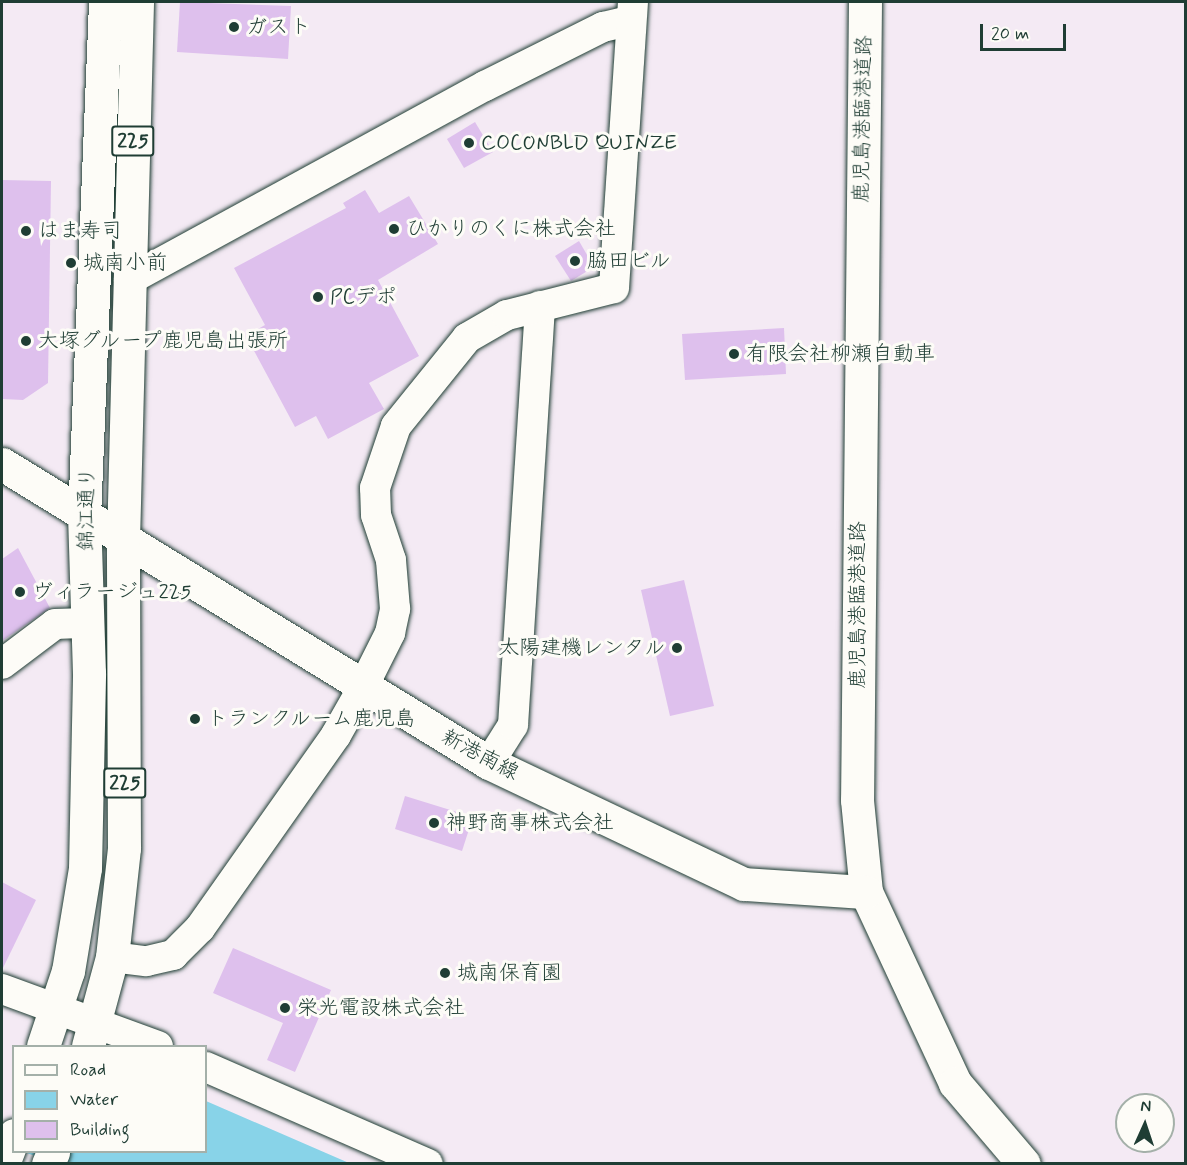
<!DOCTYPE html>
<html>
<head>
<meta charset="utf-8">
<style>
	body { margin:0 }
	#map { position:relative; width:1187px; height:1165px; overflow:hidden; background:#f4eaf4; font-family:Mynerve,"Klee One",sans-serif }
	div>[style] { position:absolute }
	.water>* { inset:0; background:#88d3e8 }
	.pier>* { inset:0; background:#f4eaf4 }
	.building>* { inset:0; background:#dec0ed }
	.roads { filter:drop-shadow(0 0 2px #1f3d34) drop-shadow(0 0 2px #1f3d34) }
	.street>* { height:30px; margin:-15px; padding:0 15px; transform-origin:15px; border-radius:15px; background:#fdfcf7 }
	.secondary>* { height:33px; margin:-16.5px; padding:0 16.5px; transform-origin:16.5px; border-radius:16.5px; background:#fdfcf7 }
	.highway>* { height:33px; margin:-16.5px; padding:0 16.5px; transform-origin:16.5px; border-radius:16.5px; background:#fdfcf7 }
	.dots>* { width:16px; height:16px; translate:-50% -50%; box-sizing:border-box; border:3px solid #fdfcf7; border-radius:50% }
	span { translate:-50% -50%; white-space:nowrap; text-align:center; line-height:1.15; -webkit-text-stroke:6px #fdfcf7; paint-order:stroke }
	.shield-label span { padding:2px 4px; background:#fdfcf7; border:2px solid; border-radius:4px; -webkit-text-stroke-width:0 }
	.shield-label { font-size:20px; color:#1f3d34; font-weight:700 }
	.poi-label { font-size:21px; color:#1f3d34 }
	.left { translate:0 -50%; text-align:left }
	.right { translate:-100% -50%; text-align:right }
	.street-label { font-size:21px; color:#1f3d34 }
	.frame { position:absolute; inset:0; border:3px solid #1f3d34; pointer-events:none }
	.legend { position:absolute; left:12px; top:1045px; width:195px; height:108px; box-sizing:border-box; background:#fdfcf7; border:2px solid #a4b0a9; margin:0; padding:8px 10px; list-style:none; font-size:18px; color:#1f3d34 }
	.legend li { display:flex; align-items:center; gap:12px; height:30px }
	.legend b { width:30px; border:2px solid #a4b0a9 }
	.north { position:absolute; left:1115px; top:1093px; width:60px; height:60px; box-sizing:border-box; background:#fdfcf7; border:2px solid #a4b0a9; border-radius:50%; rotate:3deg; font-size:16px; font-weight:700; line-height:24px; text-align:center; color:#1f3d34 }
	.north::after { content:''; display:block; margin:auto; width:21px; height:27px; background:#1f3d34; clip-path:polygon(50% 0,100% 100%,50% 72%,0 100%) }
	.scale { position:absolute; left:980px; top:24px; width:86px; height:27px; box-sizing:border-box; border:3px solid #1f3d34; border-top:0; padding-left:8px; font-size:18px; line-height:21px; white-space:nowrap; color:#1f3d34; -webkit-text-stroke:4px #fdfcf7; paint-order:stroke }
</style>
</head>
<body>
<div id="map">
	<div class="water">
		<i style="clip-path:polygon(206px 1101px,349px 1163px,57px 1164px,24px 1152px,206px 1152px)"></i>
	</div>
	<div class="pier">
		<i style="clip-path:polygon(2px 1058px,14px 1059px,14px 1150px,2px 1146px)"></i>
	</div>
	<div class="building">
		<i style="clip-path:polygon(180px 2px,291px 6px,288px 59px,177px 52px)"></i>
		<i style="clip-path:polygon(475px 122px,493px 152px,464px 168px,447px 139px)"></i>
		<i style="clip-path:polygon(2px 180px,51px 181px,48px 383px,23px 400px,3px 399px,2px 387px)"></i>
		<i style="clip-path:polygon(365px 190px,379px 213px,409px 196px,438px 244px,378px 280px,419px 356px,369px 383px,384px 409px,328px 439px,316px 416px,295px 427px,246px 336px,265px 325px,234px 268px,346px 208px,343px 203px)"></i>
		<i style="clip-path:polygon(579px 241px,594px 267px,571px 281px,555px 256px)"></i>
		<i style="clip-path:polygon(784px 328px,786px 374px,685px 380px,682px 334px)"></i>
		<i style="clip-path:polygon(18px 548px,50px 608px,2px 641px,2px 559px)"></i>
		<i style="clip-path:polygon(684px 580px,714px 706px,670px 716px,641px 590px)"></i>
		<i style="clip-path:polygon(405px 796px,473px 817px,462px 851px,395px 829px)"></i>
		<i style="clip-path:polygon(2px 882px,36px 900px,2px 970px)"></i>
		<i style="clip-path:polygon(233px 948px,331px 990px,295px 1072px,267px 1060px,283px 1023px,213px 993px)"></i>
	</div>
	<div class="roads">
		<div class="street">
			<i style="left:129px;top:280px;width:405px;rotate:-28.6deg"></i>
			<i style="left:485px;top:86px;width:132px;rotate:-26.6deg"></i>
			<i style="left:603px;top:27px;width:27px;rotate:-13deg"></i>
			<i style="left:2px;top:664px;width:66px;rotate:-37deg"></i>
			<i style="left:55px;top:624px;width:32px;rotate:-2deg"></i>
			<i style="left:489px;top:763px;width:45px;rotate:-57.7deg"></i>
			<i style="left:513px;top:725px;width:420px;rotate:-86.3deg"></i>
			<i style="left:112px;top:957px;width:35px;rotate:7deg"></i>
			<i style="left:147px;top:961px;width:27px;rotate:-13deg"></i>
			<i style="left:173px;top:955px;width:38px;rotate:-45deg"></i>
			<i style="left:200px;top:928px;width:236px;rotate:-54.8deg"></i>
			<i style="left:336px;top:735px;width:53px;rotate:-60.5deg"></i>
			<i style="left:362px;top:689px;width:63px;rotate:-63.4deg"></i>
			<i style="left:390px;top:633px;width:25px;rotate:-78deg"></i>
			<i style="left:395px;top:609px;width:49px;rotate:-94.7deg"></i>
			<i style="left:391px;top:560px;width:47px;rotate:-108.4deg"></i>
			<i style="left:376px;top:515px;width:27px;rotate:-92deg"></i>
			<i style="left:375px;top:488px;width:65px;rotate:-71.3deg"></i>
			<i style="left:396px;top:426px;width:113px;rotate:-51.1deg"></i>
			<i style="left:467px;top:338px;width:46px;rotate:-29.9deg"></i>
			<i style="left:507px;top:315px;width:110px;rotate:-14.2deg"></i>
			<i style="left:614px;top:288px;width:287px;rotate:-86.2deg"></i>
			<i style="left:2px;top:989px;width:166px;rotate:20.1deg"></i>
			<i style="left:206px;top:1067px;width:242px;rotate:23.6deg"></i>
		</div>
		<div class="secondary">
			<i style="left:865px;top:2px;width:798px;rotate:90.57deg"></i>
			<i style="left:857px;top:800px;width:92px;rotate:84.4deg"></i>
			<i style="left:866px;top:892px;width:211px;rotate:65deg"></i>
			<i style="left:955px;top:1083px;width:106px;rotate:49.6deg"></i>
			<i style="left:2px;top:464px;width:571px;rotate:31.55deg"></i>
			<i style="left:489px;top:763px;width:282px;rotate:25.4deg"></i>
			<i style="left:744px;top:884px;width:122px;rotate:3.8deg"></i>
		</div>
		<div class="highway">
			<i style="left:43px;top:1046px;width:79px;rotate:-71.6deg"></i>
			<i style="left:68px;top:971px;width:104px;rotate:-80.6deg"></i>
			<i style="left:85px;top:868px;width:195px;rotate:-88.8deg"></i>
			<i style="left:89px;top:673px;width:156px;rotate:-91.8deg"></i>
			<i style="left:84px;top:517px;width:515px;rotate:-87.66deg"></i>
			<i style="left:88px;top:1046px;width:92px;rotate:-74.9deg"></i>
			<i style="left:112px;top:957px;width:110px;rotate:-83.7deg"></i>
			<i style="left:124px;top:848px;width:307px;rotate:-90.2deg"></i>
			<i style="left:123px;top:541px;width:539px;rotate:-88.51deg"></i>
			<i style="left:3px;top:1164px;width:31px;rotate:-69deg"></i>
			<i style="left:48px;top:1164px;width:13px;rotate:-67deg"></i>
		</div>
	</div>
	<div class="dots">
		<i style="left:234px;top:27px;background:#1f3d34"></i>
		<i style="left:469px;top:143px;background:#1f3d34"></i>
		<i style="left:394px;top:229px;background:#1f3d34"></i>
		<i style="left:26px;top:231px;background:#1f3d34"></i>
		<i style="left:575px;top:261px;background:#1f3d34"></i>
		<i style="left:71px;top:263px;background:#1f3d34"></i>
		<i style="left:318px;top:297px;background:#1f3d34"></i>
		<i style="left:26px;top:341px;background:#1f3d34"></i>
		<i style="left:734px;top:354px;background:#1f3d34"></i>
		<i style="left:20px;top:592px;background:#1f3d34"></i>
		<i style="left:677px;top:648px;background:#1f3d34"></i>
		<i style="left:195px;top:719px;background:#1f3d34"></i>
		<i style="left:434px;top:823px;background:#1f3d34"></i>
		<i style="left:445px;top:973px;background:#1f3d34"></i>
		<i style="left:285px;top:1008px;background:#1f3d34"></i>
	</div>
	<div class="shield-label">
		<span style="left:133px;top:141px">225</span>
		<span style="left:125px;top:783px">225</span>
	</div>
	<div class="poi-label">
		<span class="left" style="left:246px;top:27px">ガスト</span>
		<span class="left" style="left:481px;top:143px">COCONBLD QUINZE</span>
		<span class="left" style="left:406px;top:229px">ひかりのくに株式会社</span>
		<span class="left" style="left:38px;top:231px">はま寿司</span>
		<span class="left" style="left:587px;top:261px">脇田ビル</span>
		<span class="left" style="left:83px;top:263px">城南小前</span>
		<span class="left" style="left:330px;top:297px">PCデポ</span>
		<span class="left" style="left:38px;top:341px">大塚グループ鹿児島出張所</span>
		<span class="left" style="left:746px;top:354px">有限会社柳瀬自動車</span>
		<span class="left" style="left:32px;top:592px">ヴィラージュ225</span>
		<span class="right" style="left:665px;top:648px">太陽建機レンタル</span>
		<span class="left" style="left:207px;top:719px">トランクルーム鹿児島</span>
		<span class="left" style="left:446px;top:823px">神野商事株式会社</span>
		<span class="left" style="left:457px;top:973px">城南保育園</span>
		<span class="left" style="left:297px;top:1008px">栄光電設株式会社</span>
	</div>
	<div class="street-label">
		<span style="left:863px;top:119px;rotate:-89deg">鹿児島港臨港道路</span>
		<span style="left:87px;top:509px;rotate:-89deg">錦江通り</span>
		<span style="left:858px;top:605px;rotate:-90deg">鹿児島港臨港道路</span>
		<span style="left:480px;top:755px;rotate:28deg">新港南線</span>
	</div>
	<div class="frame"></div>
	<ul class="legend">
	<li><b style="height:8px;background:#fdfcf7"></b>Road</li>
	<li><b style="height:16px;background:#88d3e8"></b>Water</li>
	<li><b style="height:16px;background:#dec0ed"></b>Building</li>
	</ul>
	<div class="north">N</div>
	<div class="scale">20 m</div>
</div>
</body>
</html>
